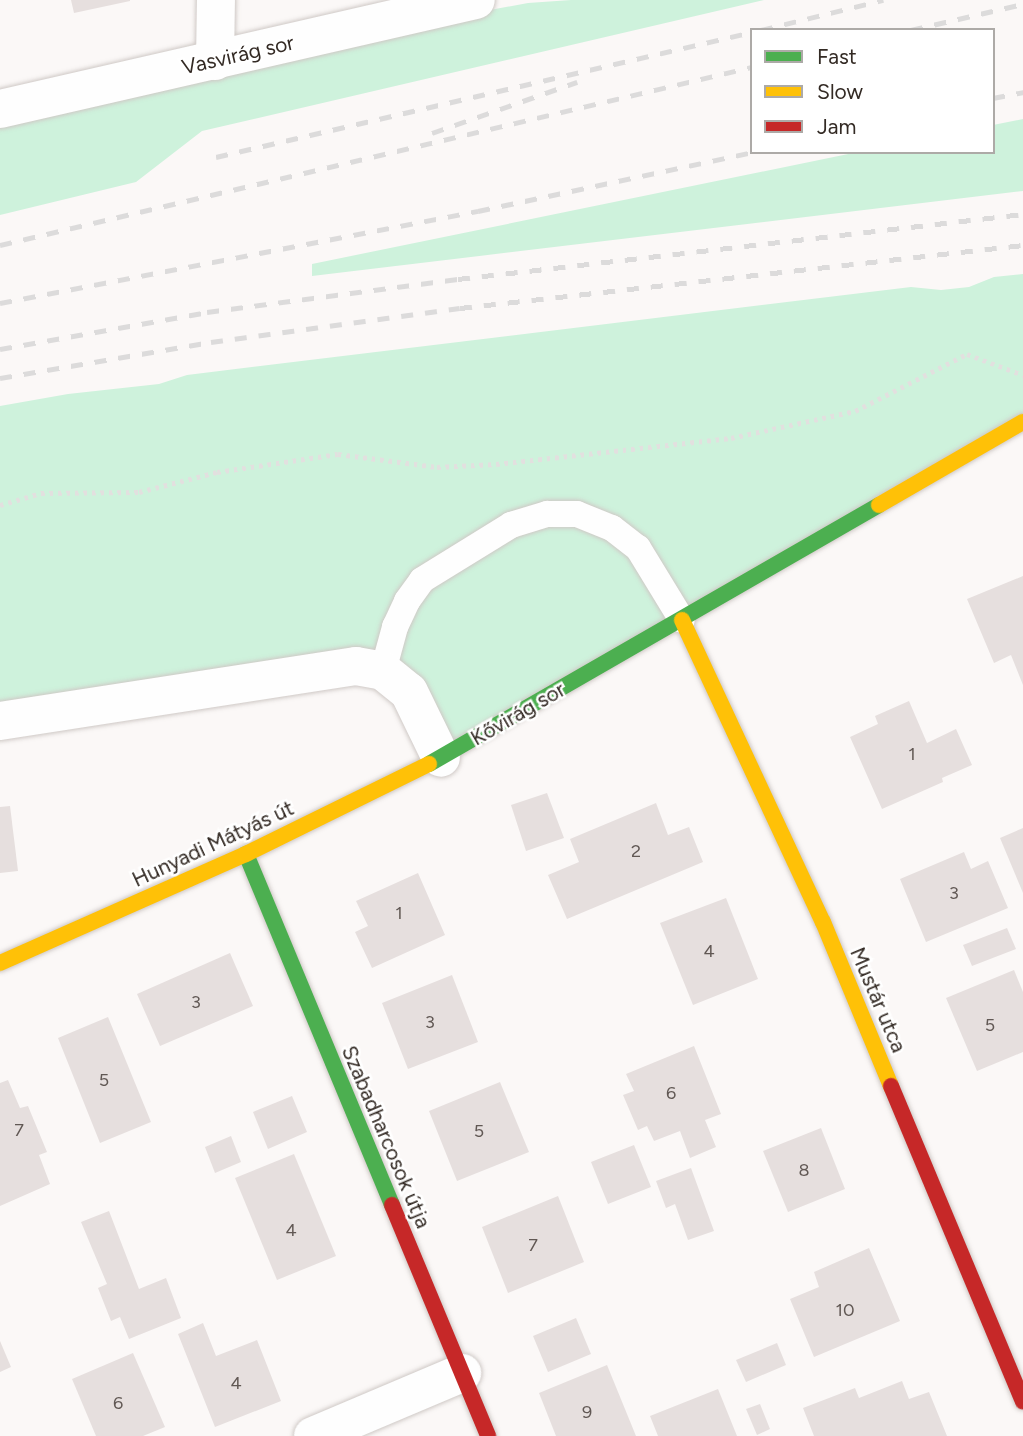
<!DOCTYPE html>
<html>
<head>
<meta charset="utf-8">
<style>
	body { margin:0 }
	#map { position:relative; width:1023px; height:1436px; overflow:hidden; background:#fbf8f7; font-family:Figtree,sans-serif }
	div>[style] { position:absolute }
	.green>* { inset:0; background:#cef2dc }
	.building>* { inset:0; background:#e6dfde }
	.path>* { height:4.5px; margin-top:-2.25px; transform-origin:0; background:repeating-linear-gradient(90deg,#e2e0df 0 3.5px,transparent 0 8.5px) }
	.roads { filter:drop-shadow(0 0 2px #cfc9c6) drop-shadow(0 0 2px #cfc9c6) }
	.lane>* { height:26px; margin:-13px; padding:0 13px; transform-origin:13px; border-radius:13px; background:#fefefe }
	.street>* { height:38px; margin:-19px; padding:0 19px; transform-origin:19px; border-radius:19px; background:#fefefe }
	.fast>* { height:16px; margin:-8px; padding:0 8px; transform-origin:8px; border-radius:8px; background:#4caf50 }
	.slow>* { height:16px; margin:-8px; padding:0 8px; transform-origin:8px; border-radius:8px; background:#ffc107 }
	.jam>* { height:16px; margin:-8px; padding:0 8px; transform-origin:8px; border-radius:8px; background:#c62828 }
	.rail>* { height:5px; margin-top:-2.5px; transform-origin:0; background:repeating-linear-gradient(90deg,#dcdbdb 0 12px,transparent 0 24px) }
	span { translate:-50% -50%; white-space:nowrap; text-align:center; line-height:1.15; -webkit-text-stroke:5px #fff; paint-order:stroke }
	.number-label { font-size:18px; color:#615854 }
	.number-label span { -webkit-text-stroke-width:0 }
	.street-label { font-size:21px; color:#332a24 }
	.legend { position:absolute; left:750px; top:28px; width:245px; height:126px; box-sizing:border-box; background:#fff; border:2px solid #adaaa7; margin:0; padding:9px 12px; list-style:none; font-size:21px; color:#332a24 }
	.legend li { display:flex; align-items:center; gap:14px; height:35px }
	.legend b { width:35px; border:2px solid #adaaa7 }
</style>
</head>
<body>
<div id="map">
	<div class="green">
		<i style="clip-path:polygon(571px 0,764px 0,202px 131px,136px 182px,0 215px,0 109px,215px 61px,528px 3px)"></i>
		<i style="clip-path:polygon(1023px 119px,1023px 191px,312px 276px,312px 264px,858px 152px,993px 152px,993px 125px)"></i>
		<i style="clip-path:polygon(1023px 274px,1023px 422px,441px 758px,383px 671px,0 721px,0 406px,68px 394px,159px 384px,187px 375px,911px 287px,941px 290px,969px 287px,994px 277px)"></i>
	</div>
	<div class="building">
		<i style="clip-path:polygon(71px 0,130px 0,130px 1px,74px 13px)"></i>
		<i style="clip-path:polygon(1023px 576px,1023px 685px,1011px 655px,994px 663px,967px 599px)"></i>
		<i style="clip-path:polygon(909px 701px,927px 743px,956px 729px,972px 765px,942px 778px,943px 782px,882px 809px,850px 737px,878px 724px,875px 716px)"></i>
		<i style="clip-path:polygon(547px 793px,564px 838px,526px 851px,511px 805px)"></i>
		<i style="clip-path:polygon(656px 803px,668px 835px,689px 827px,703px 862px,567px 919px,548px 875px,579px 862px,570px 839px)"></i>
		<i style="clip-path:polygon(10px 806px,18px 871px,0 873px,0 807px)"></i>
		<i style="clip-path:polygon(1023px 828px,1023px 893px,1000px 838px)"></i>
		<i style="clip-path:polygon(964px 852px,971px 869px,988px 861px,1008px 908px,926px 942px,900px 879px)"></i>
		<i style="clip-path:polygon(418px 873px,445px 935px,372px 968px,355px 932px,368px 926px,356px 901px)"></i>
		<i style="clip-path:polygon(726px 898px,758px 979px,693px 1005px,660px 923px)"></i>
		<i style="clip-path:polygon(1007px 928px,1016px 949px,972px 966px,963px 945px)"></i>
		<i style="clip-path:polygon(230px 953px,253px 1006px,160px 1046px,137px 994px)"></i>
		<i style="clip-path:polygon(1014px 970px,1023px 992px,1023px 1052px,977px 1071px,946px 998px)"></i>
		<i style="clip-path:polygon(452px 975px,478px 1042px,408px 1069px,382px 1003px)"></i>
		<i style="clip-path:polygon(108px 1017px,151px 1122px,100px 1143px,58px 1038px)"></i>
		<i style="clip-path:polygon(694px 1046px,721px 1114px,705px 1120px,716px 1147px,690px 1158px,680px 1131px,654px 1141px,647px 1126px,638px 1130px,623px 1095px,634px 1091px,626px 1074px)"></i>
		<i style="clip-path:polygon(8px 1080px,20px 1108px,28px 1106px,47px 1152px,39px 1155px,50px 1184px,0 1206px,0 1083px)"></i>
		<i style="clip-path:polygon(500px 1082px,529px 1152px,457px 1181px,429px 1111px)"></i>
		<i style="clip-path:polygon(292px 1096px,307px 1132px,268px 1149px,253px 1112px)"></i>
		<i style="clip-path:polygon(821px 1128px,845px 1189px,788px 1212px,763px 1151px)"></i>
		<i style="clip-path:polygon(231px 1136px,241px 1162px,215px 1173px,205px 1147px)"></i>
		<i style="clip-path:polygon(634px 1145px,651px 1187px,608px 1204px,591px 1162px)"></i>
		<i style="clip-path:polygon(294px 1154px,336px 1256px,277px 1280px,235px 1178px)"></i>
		<i style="clip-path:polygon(691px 1168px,714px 1231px,688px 1240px,675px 1204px,666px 1208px,656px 1181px)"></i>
		<i style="clip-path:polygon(558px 1196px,584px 1262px,508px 1293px,482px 1227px)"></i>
		<i style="clip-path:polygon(109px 1211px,139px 1289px,166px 1278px,181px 1318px,129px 1339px,120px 1317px,111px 1321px,98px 1288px,107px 1284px,81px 1222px)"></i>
		<i style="clip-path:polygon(869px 1248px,900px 1321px,814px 1357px,790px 1299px,819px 1287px,814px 1272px)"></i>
		<i style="clip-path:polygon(576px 1318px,591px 1354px,548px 1372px,533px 1336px)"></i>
		<i style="clip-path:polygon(203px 1323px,216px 1356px,257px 1340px,281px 1401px,215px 1427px,178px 1334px)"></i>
		<i style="clip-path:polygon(0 1341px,11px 1367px,0 1372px)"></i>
		<i style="clip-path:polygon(777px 1343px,786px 1365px,746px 1382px,736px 1360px)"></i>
		<i style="clip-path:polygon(133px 1353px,165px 1427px,143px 1436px,96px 1436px,72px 1379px)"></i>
		<i style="clip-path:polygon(607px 1365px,636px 1436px,556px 1436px,539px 1393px)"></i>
		<i style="clip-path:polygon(902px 1381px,909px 1399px,929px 1392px,947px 1436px,814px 1436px,803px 1408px,855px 1388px,859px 1398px)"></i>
		<i style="clip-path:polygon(718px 1389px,737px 1436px,658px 1436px,650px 1416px)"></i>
		<i style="clip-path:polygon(760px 1404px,770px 1429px,757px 1435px,746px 1409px)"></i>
	</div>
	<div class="path">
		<i style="left:0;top:505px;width:43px;rotate:-16.3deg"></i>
		<i style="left:41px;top:493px;width:98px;rotate:-0.6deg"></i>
		<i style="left:139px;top:492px;width:81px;rotate:-14.4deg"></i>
		<i style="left:217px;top:472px;width:122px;rotate:-8.5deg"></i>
		<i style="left:338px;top:454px;width:100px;rotate:7.5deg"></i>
		<i style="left:437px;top:467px;width:59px;rotate:-2.9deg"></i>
		<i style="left:496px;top:464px;width:236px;rotate:-6.3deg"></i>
		<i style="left:731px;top:438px;width:127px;rotate:-12.3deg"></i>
		<i style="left:855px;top:411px;width:126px;rotate:-27deg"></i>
		<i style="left:967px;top:354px;width:60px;rotate:20.6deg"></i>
	</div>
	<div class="roads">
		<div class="lane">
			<i style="left:383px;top:671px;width:46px;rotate:-74.7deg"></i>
			<i style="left:395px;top:627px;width:29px;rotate:-65deg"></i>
			<i style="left:407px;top:601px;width:26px;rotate:-54deg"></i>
			<i style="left:422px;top:580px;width:105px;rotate:-31.7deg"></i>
			<i style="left:511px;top:525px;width:38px;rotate:-17deg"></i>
			<i style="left:547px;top:514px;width:30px"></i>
			<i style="left:577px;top:514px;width:38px;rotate:22deg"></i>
			<i style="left:612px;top:528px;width:33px;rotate:38deg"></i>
			<i style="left:638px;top:548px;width:84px;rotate:58.6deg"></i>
		</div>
		<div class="street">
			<i style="left:215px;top:61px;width:61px;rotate:-89.1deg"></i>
			<i style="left:0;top:109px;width:488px;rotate:-12.9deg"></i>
			<i style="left:0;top:721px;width:360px;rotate:-8.8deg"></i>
			<i style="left:356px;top:666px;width:27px;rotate:10deg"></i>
			<i style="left:383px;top:671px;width:33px;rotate:39deg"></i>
			<i style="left:409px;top:692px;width:73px;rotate:64.1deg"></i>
			<i style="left:313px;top:1436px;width:162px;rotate:-22.9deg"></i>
		</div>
		<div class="fast">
			<i style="left:429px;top:764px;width:519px;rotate:-29.92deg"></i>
			<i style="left:246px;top:854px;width:380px;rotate:67.4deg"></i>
		</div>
		<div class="slow">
			<i style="left:879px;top:505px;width:166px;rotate:-30deg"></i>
			<i style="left:682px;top:620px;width:333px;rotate:65deg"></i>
			<i style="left:823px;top:922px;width:178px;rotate:67.5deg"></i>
			<i style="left:0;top:963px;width:269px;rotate:-23.9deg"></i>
			<i style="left:246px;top:854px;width:204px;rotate:-26.2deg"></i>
		</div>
		<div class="jam">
			<i style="left:891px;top:1086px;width:342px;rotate:67.3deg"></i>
			<i style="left:392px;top:1205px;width:250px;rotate:67.4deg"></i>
		</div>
	</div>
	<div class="rail">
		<i style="left:761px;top:30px;width:126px;rotate:-13.8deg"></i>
		<i style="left:911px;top:30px;width:115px;rotate:-13.1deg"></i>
		<i style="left:993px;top:98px;width:31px;rotate:-11deg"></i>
		<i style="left:432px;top:133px;width:154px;rotate:-19.4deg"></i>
		<i style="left:216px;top:157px;width:550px;rotate:-13.13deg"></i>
		<i style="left:0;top:245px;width:773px;rotate:-13.32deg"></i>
		<i style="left:0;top:303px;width:487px;rotate:-10.9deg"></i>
		<i style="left:478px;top:211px;width:282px;rotate:-12.1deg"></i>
		<i style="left:0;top:349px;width:210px;rotate:-10.1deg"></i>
		<i style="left:207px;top:312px;width:253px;rotate:-7.5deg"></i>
		<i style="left:458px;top:279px;width:569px;rotate:-6.56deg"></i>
		<i style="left:0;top:378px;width:214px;rotate:-9.7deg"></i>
		<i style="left:211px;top:342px;width:251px;rotate:-7.8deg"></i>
		<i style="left:460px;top:308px;width:567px;rotate:-6.38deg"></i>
	</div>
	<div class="number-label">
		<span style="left:912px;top:754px">1</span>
		<span style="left:636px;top:851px">2</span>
		<span style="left:954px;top:893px">3</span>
		<span style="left:399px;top:913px">1</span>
		<span style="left:709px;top:951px">4</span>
		<span style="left:196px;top:1002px">3</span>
		<span style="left:430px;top:1022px">3</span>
		<span style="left:990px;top:1025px">5</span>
		<span style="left:104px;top:1080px">5</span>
		<span style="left:671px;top:1093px">6</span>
		<span style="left:19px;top:1130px">7</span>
		<span style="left:479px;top:1131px">5</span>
		<span style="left:804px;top:1170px">8</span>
		<span style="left:291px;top:1230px">4</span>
		<span style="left:533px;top:1245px">7</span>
		<span style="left:845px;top:1310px">10</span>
		<span style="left:236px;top:1383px">4</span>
		<span style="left:118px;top:1403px">6</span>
		<span style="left:587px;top:1412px">9</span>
	</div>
	<div class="street-label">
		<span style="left:238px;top:55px;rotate:-13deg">Vasvirág sor</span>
		<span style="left:518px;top:714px;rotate:-30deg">Kővirág sor</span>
		<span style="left:213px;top:844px;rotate:-25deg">Hunyadi Mátyás út</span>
		<span style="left:878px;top:1000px;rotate:67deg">Mustár utca</span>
		<span style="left:386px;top:1137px;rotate:67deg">Szabadharcosok útja</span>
	</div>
	<ul class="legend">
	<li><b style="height:9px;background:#4caf50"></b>Fast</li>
	<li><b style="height:9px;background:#ffc107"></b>Slow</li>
	<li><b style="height:9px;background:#c62828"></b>Jam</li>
	</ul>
</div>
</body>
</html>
